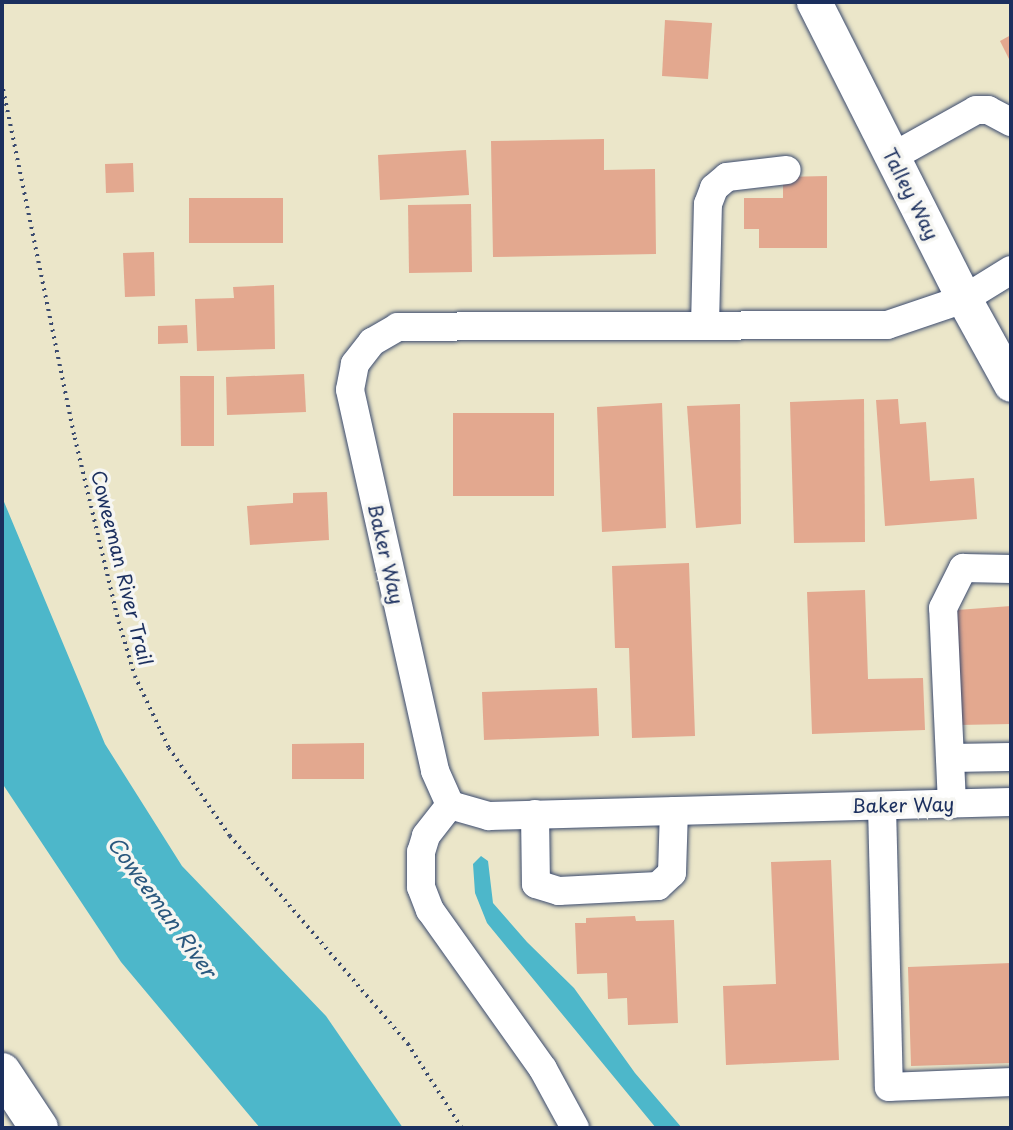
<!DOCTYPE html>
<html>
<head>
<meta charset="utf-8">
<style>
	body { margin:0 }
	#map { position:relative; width:1013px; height:1130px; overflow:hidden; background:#ebe6c9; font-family:"Playpen Sans",sans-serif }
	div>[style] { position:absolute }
	.water>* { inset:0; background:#4db7ca }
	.building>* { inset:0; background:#e3a88f }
	.path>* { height:3.5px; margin-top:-1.75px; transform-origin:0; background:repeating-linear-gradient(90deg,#3a4a6e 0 2px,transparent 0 7px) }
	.roads { filter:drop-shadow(0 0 2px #3a4a6e) drop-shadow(0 0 2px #3a4a6e) }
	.minor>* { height:28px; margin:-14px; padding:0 14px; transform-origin:14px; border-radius:14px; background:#fff }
	.major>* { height:35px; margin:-17.5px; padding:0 17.5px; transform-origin:17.5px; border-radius:17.5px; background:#fff }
	.highway>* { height:38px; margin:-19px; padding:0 19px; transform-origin:19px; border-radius:19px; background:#fff }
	span { translate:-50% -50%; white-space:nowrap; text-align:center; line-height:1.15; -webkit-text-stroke:7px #f6f6f2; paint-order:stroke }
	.street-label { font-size:19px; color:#1b2f5e }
	.water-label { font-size:21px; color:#2a587e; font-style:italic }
	.frame { position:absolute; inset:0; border:4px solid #1b2f5e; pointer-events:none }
</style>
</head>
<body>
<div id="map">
	<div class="water">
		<i style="clip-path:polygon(2px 497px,105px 744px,182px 866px,326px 1016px,403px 1128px,260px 1128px,121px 962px,2px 783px)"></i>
		<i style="clip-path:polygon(481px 856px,488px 861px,493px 903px,527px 942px,574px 988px,635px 1073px,682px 1128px,656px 1128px,487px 923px,475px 893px,473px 864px)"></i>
	</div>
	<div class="building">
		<i style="clip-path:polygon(665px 20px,712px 23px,708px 79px,662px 76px)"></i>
		<i style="clip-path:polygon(1011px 35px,1011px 63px,1000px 41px)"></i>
		<i style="clip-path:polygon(604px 139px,604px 170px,655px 169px,656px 254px,493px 257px,491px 141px)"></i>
		<i style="clip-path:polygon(466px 150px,469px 195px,380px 200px,378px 155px)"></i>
		<i style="clip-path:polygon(133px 163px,134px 192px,106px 193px,105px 164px)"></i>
		<i style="clip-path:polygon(827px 176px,827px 248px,759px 248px,759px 229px,744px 229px,744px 198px,783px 198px,783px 177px)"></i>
		<i style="clip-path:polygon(189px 198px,283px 198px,283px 243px,189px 243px)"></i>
		<i style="clip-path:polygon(471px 204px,472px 272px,409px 273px,408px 205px)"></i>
		<i style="clip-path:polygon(154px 252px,155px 296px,125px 297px,123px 253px)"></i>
		<i style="clip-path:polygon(274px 285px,275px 349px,197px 351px,195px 299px,234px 298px,233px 287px)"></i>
		<i style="clip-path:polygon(187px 325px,188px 343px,158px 344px,158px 326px)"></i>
		<i style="clip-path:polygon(304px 374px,306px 412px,227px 415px,226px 377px)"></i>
		<i style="clip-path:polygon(180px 376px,214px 376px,214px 446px,181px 446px)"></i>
		<i style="clip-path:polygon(864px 399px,865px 542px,794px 543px,790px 402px)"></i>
		<i style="clip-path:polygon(898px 399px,900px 424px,926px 422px,930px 481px,974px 478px,977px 519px,885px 526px,876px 400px)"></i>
		<i style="clip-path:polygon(662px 403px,666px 528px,602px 532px,597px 407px)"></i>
		<i style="clip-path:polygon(740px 404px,741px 524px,696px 528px,687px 406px)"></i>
		<i style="clip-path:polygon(453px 413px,554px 413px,554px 496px,453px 496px)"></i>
		<i style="clip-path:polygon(327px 492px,329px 540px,250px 545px,247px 506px,293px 503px,293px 493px)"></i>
		<i style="clip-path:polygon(689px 563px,695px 736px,632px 738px,629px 648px,615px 648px,612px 566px)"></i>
		<i style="clip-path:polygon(865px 590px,868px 679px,923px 678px,925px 730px,812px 734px,807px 592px)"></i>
		<i style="clip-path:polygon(1011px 606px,1011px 724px,959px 725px,957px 610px)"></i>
		<i style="clip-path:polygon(597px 688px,599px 736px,484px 740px,482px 692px)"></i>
		<i style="clip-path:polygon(364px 743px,364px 779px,292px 779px,292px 744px)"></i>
		<i style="clip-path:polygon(831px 860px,839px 1060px,726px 1065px,723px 986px,776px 984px,771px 862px)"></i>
		<i style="clip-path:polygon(635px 916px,636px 921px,674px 920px,678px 1023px,628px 1025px,627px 998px,608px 999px,607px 973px,577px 974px,575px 923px,586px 923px,586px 918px)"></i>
		<i style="clip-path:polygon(1011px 963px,1011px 1063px,911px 1066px,908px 967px)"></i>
	</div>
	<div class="path">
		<i style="left:2px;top:83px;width:362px;rotate:78.4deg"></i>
		<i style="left:75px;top:438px;width:189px;rotate:76.6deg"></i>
		<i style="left:119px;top:622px;width:56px;rotate:73.5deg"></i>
		<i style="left:135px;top:676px;width:80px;rotate:64.7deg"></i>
		<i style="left:169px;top:748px;width:107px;rotate:55.3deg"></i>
		<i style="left:230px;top:836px;width:274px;rotate:49.4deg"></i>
		<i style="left:408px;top:1044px;width:100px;rotate:57.3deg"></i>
	</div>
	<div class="roads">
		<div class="minor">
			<i style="left:892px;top:157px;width:96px;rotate:-29.2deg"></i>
			<i style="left:976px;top:110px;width:12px"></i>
			<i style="left:988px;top:110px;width:26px;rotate:28deg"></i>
			<i style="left:1011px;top:270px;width:55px;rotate:148.3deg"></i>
			<i style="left:964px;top:299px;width:81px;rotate:161.3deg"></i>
			<i style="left:887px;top:325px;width:489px;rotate:179.8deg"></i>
			<i style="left:398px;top:327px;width:30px;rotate:150deg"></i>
			<i style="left:372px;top:342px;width:28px;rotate:128deg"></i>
			<i style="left:355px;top:364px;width:26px;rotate:101deg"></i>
			<i style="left:350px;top:390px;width:390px;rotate:77.4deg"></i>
			<i style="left:435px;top:771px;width:37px;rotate:66deg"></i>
			<i style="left:450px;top:805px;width:41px;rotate:15.8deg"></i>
			<i style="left:489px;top:816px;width:522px;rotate:-1.54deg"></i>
			<i style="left:705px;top:325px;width:121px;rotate:-88.6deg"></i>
			<i style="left:708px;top:204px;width:17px;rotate:-69deg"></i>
			<i style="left:714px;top:188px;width:17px;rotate:-40deg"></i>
			<i style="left:727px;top:177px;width:60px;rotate:-6.7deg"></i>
			<i style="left:950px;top:758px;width:61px;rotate:-0.9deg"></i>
			<i style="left:952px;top:804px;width:196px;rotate:-92.6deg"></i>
			<i style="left:943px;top:608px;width:45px;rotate:-63.4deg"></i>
			<i style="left:963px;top:568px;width:48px;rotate:1.2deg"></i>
			<i style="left:450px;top:805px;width:39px;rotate:128deg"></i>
			<i style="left:426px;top:836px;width:17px;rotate:107deg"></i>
			<i style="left:421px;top:852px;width:35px;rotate:90deg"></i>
			<i style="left:421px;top:887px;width:25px;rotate:69deg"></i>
			<i style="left:430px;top:910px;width:195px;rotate:54.6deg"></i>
			<i style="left:543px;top:1069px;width:67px;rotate:61.5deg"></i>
			<i style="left:882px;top:806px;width:281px;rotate:88.6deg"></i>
			<i style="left:889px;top:1087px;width:122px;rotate:-2.3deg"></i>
			<i style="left:535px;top:814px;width:70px;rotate:89.2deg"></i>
			<i style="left:536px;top:884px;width:24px;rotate:17deg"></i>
			<i style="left:559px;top:891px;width:99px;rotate:-2.9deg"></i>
			<i style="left:658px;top:886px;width:19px;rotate:-43deg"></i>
			<i style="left:672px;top:873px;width:62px;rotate:-88.2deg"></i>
		</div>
		<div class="major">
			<i style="left:814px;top:2px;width:333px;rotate:63.2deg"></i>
			<i style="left:964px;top:299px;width:97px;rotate:61.1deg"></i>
		</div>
		<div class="highway">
			<i style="left:2px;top:1072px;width:67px;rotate:56.5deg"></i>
		</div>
	</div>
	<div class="street-label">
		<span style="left:911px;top:194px;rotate:63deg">Talley Way</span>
		<span style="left:386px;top:554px;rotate:77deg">Baker Way</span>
		<span style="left:122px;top:568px;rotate:76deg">Coweeman River Trail</span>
		<span style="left:903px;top:805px;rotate:-1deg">Baker Way</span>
	</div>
	<div class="water-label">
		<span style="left:163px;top:906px;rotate:54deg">Coweeman River</span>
	</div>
	<div class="frame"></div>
</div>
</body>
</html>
